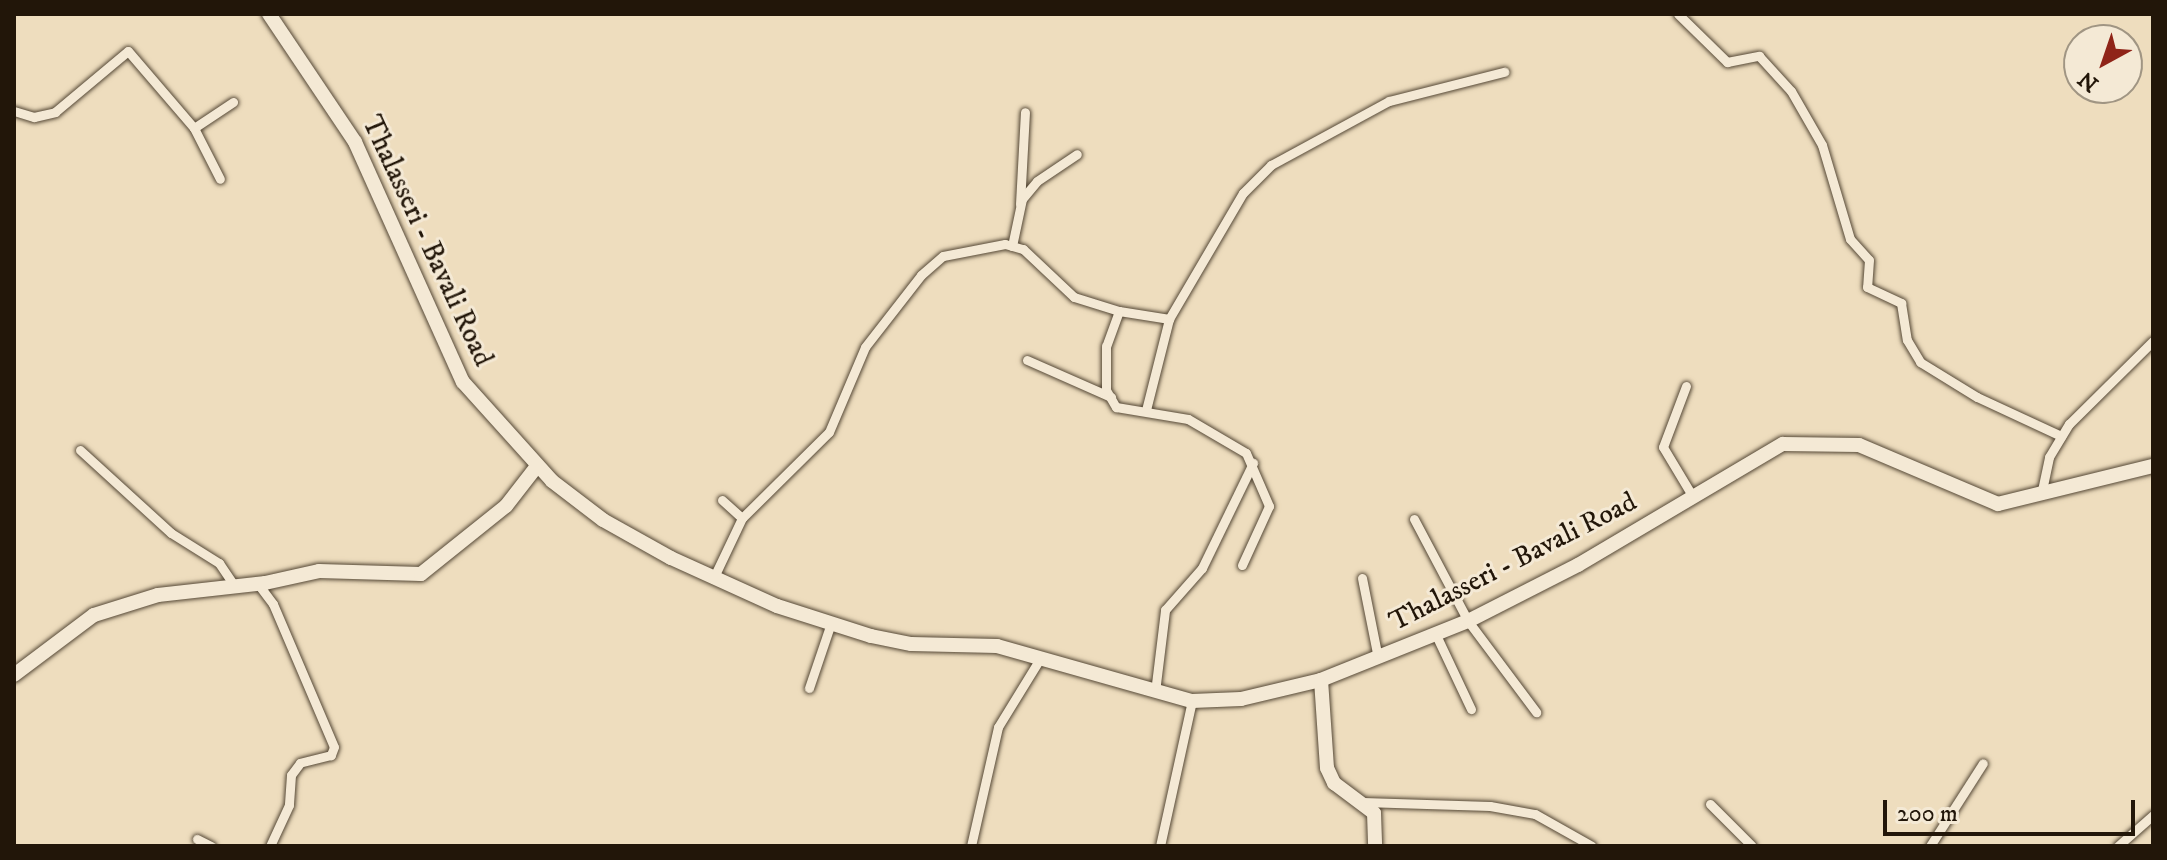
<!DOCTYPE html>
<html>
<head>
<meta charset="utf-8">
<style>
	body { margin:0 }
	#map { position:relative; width:2167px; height:860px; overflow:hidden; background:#eeddbe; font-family:"IM FELL DW Pica",serif }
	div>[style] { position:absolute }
	.roads { filter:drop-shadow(0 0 2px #554836) drop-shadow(0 0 2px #554836) }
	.street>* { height:9px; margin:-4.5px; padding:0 4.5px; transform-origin:4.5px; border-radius:4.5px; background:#f4e9d5 }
	.secondary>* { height:14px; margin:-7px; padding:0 7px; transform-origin:7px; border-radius:7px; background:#f4e9d5 }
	span { translate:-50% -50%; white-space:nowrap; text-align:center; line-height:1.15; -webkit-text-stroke:6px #f4e9d5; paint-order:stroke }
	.street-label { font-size:28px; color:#221609 }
	.frame { position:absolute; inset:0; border:16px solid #221609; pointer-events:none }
	.north { position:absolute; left:2063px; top:24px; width:80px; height:80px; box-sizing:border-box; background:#f4e9d5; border:2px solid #a09583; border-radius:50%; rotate:220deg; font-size:22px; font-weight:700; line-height:32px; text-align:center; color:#221609 }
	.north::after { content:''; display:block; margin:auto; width:28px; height:36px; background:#8f2418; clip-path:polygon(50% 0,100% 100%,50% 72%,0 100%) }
	.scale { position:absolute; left:1883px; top:800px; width:252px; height:36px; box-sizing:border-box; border:4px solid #221609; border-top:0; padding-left:10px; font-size:24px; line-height:28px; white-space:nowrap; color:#221609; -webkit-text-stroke:6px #f4e9d5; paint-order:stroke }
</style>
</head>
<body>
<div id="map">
	<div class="roads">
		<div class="street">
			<i style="left:1678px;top:14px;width:69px;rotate:44.4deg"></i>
			<i style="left:1727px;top:62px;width:33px;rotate:-11deg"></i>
			<i style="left:1759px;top:56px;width:47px;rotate:47.6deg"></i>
			<i style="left:1791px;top:91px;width:62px;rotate:60.1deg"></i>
			<i style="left:1822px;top:145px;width:98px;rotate:73.4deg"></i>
			<i style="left:1850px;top:239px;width:28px;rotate:48deg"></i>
			<i style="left:1869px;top:260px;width:27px;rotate:94deg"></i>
			<i style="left:1867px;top:287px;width:38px;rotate:25deg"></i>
			<i style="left:1901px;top:303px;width:37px;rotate:81deg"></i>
			<i style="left:1907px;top:340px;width:26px;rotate:59deg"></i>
			<i style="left:1920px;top:362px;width:67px;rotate:31.6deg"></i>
			<i style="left:1977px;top:397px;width:93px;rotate:24.9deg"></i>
			<i style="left:14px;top:111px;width:21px;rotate:17deg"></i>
			<i style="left:34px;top:117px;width:22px;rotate:-13deg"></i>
			<i style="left:55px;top:112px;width:95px;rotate:-39.9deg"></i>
			<i style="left:128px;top:51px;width:101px;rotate:49.4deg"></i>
			<i style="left:194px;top:128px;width:57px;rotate:63deg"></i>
			<i style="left:194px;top:128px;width:47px;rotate:-33.7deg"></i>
			<i style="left:1020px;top:204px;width:92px;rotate:-86.9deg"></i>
			<i style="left:1012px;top:246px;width:48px;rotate:-78deg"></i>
			<i style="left:1022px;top:199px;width:23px;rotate:-50deg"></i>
			<i style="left:1037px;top:181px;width:48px;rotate:-34deg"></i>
			<i style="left:1119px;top:311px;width:51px;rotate:9.1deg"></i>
			<i style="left:1027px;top:360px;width:92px;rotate:23.8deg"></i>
			<i style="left:1686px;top:386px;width:65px;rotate:110.7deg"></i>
			<i style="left:1663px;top:447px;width:58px;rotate:59deg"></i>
			<i style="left:1146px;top:410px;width:94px;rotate:-75.8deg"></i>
			<i style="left:1169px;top:319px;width:146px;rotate:-59.6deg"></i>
			<i style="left:1243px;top:193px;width:40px;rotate:-45deg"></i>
			<i style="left:1271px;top:165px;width:134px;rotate:-28.5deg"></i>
			<i style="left:1389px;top:101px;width:119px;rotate:-14.2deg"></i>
			<i style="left:80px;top:450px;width:123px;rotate:42.4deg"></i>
			<i style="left:171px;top:533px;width:57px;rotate:32deg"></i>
			<i style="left:219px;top:563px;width:29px;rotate:56deg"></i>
			<i style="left:2041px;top:495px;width:39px;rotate:-78deg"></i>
			<i style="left:2049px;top:457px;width:39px;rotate:-59deg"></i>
			<i style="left:2069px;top:424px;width:118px;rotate:-44.7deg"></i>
			<i style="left:722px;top:500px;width:27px;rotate:42deg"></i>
			<i style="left:1414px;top:519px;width:115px;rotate:62.1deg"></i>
			<i style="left:1468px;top:621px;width:114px;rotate:53.2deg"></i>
			<i style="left:1362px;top:578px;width:82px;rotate:78.7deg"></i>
			<i style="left:713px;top:579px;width:68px;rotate:-64.6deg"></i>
			<i style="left:742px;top:518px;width:122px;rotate:-44.7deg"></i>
			<i style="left:829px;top:432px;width:92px;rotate:-67deg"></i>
			<i style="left:865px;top:347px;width:91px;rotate:-52.1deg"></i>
			<i style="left:921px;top:275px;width:29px;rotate:-41deg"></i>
			<i style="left:943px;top:256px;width:63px;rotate:-11deg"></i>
			<i style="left:1005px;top:244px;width:19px;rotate:16deg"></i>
			<i style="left:1023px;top:249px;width:70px;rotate:43.3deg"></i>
			<i style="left:1074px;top:297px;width:47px;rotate:17.3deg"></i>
			<i style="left:1119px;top:311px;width:37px;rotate:110deg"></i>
			<i style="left:1106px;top:346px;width:44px;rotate:90deg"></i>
			<i style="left:1106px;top:390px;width:20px;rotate:60deg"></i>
			<i style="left:1116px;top:407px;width:73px;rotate:9.5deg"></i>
			<i style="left:1188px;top:419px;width:67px;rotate:30.4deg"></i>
			<i style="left:1246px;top:453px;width:58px;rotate:66.5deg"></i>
			<i style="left:1269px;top:506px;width:65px;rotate:114.6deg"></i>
			<i style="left:258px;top:584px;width:25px;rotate:53deg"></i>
			<i style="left:273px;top:604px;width:155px;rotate:66.9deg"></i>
			<i style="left:334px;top:747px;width:9px;rotate:111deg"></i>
			<i style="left:331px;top:755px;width:32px;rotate:166deg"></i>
			<i style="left:300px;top:763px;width:15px;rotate:127deg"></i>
			<i style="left:291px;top:775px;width:30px;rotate:94deg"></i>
			<i style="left:289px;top:805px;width:45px;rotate:114.9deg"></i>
			<i style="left:1436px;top:635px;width:82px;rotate:64.7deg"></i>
			<i style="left:809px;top:688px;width:69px;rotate:-71.3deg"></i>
			<i style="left:1155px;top:692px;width:83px;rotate:-83deg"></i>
			<i style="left:1165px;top:610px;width:56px;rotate:-48.6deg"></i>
			<i style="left:1202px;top:568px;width:117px;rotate:-64.1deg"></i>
			<i style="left:1363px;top:802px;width:127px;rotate:1.8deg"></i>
			<i style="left:1490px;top:806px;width:46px;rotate:10.1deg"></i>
			<i style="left:1535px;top:814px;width:65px;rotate:29.3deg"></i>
			<i style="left:1710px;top:804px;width:59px;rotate:45deg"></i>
			<i style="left:197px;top:839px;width:16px;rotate:27deg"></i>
			<i style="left:971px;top:846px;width:122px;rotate:-77.2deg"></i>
			<i style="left:998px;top:727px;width:82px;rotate:-58.4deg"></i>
			<i style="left:1160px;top:846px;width:148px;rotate:-77.6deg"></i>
			<i style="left:1930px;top:846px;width:98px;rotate:-57.4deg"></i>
			<i style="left:2118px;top:846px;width:47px;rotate:-41.5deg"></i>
		</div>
		<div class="secondary">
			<i style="left:269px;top:14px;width:154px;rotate:56.1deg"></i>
			<i style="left:355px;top:142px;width:263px;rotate:65.8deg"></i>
			<i style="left:463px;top:382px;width:133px;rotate:48deg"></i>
			<i style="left:552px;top:481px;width:64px;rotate:37.4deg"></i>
			<i style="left:603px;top:520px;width:78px;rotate:29.2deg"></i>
			<i style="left:671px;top:558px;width:116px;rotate:24.4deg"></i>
			<i style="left:777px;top:606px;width:99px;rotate:17.7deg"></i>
			<i style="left:871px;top:636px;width:41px;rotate:11.3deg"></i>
			<i style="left:911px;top:644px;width:86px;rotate:1.3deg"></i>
			<i style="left:997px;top:646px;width:203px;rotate:15.8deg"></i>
			<i style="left:1192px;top:701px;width:49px;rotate:-2.3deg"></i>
			<i style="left:1241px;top:699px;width:82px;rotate:-13.4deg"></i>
			<i style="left:1321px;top:680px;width:158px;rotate:-21.9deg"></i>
			<i style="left:1468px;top:621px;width:123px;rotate:-27deg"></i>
			<i style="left:1578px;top:565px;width:238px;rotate:-30.6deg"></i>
			<i style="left:1783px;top:444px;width:76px;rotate:0.8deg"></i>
			<i style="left:1859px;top:445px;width:151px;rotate:23deg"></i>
			<i style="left:1998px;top:504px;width:160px;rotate:-13.8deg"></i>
			<i style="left:14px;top:675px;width:100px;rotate:-36.9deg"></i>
			<i style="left:94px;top:615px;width:67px;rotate:-17.4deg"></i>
			<i style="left:158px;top:595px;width:108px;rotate:-6.4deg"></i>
			<i style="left:265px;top:583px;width:55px;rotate:-12.5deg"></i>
			<i style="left:319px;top:571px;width:102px;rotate:1.7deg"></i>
			<i style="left:421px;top:574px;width:109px;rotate:-38.7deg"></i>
			<i style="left:506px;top:506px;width:51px;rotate:-52.2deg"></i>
			<i style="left:1321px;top:680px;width:88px;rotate:86.1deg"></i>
			<i style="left:1327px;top:768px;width:17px;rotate:65deg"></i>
			<i style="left:1334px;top:783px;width:50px;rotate:36.9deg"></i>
			<i style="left:1374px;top:813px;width:33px;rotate:88deg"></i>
		</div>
	</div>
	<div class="street-label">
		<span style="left:427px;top:241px;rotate:65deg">Thalasseri - Bavali Road</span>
		<span style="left:1513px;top:562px;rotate:-27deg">Thalasseri - Bavali Road</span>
	</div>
	<div class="frame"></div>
	<div class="north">N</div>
	<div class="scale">200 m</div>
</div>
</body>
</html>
